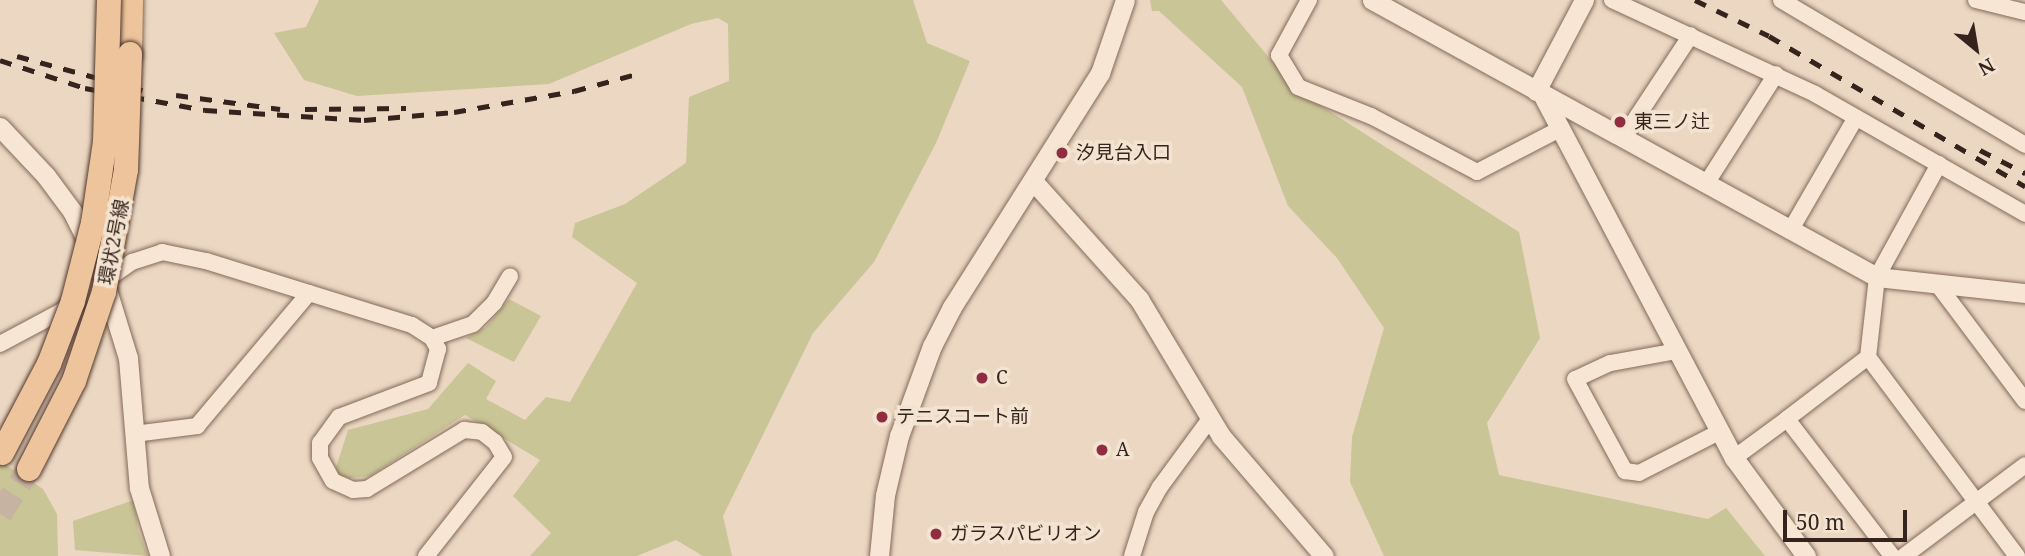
<!DOCTYPE html>
<html>
<head>
<meta charset="utf-8">
<style>
	body { margin:0 }
	#map { position:relative; width:2025px; height:556px; overflow:hidden; background:#ebd7c2; font-family:"Noto Serif","Noto Sans JP",serif }
	div>[style] { position:absolute }
	.green>* { inset:0; background:#c9c596 }
	.primary-tunnel>* { height:24px; margin-top:-12px; transform-origin:0; background:repeating-linear-gradient(90deg,#c7b3a1 0 24px,transparent 0 36px) }
	.roads { filter:drop-shadow(0 0 2px #84695a) drop-shadow(0 0 2px #84695a) }
	.minor>* { height:16px; margin:-8px; padding:0 8px; transform-origin:8px; border-radius:8px; background:#f7e6d4 }
	.tertiary>* { height:19px; margin:-9.5px; padding:0 9.5px; transform-origin:9.5px; border-radius:9.5px; background:#f7e6d4 }
	.primary>* { height:24px; margin:-12px; padding:0 12px; transform-origin:12px; border-radius:12px; background:#edc49b }
	.rail>* { height:5px; margin-top:-2.5px; transform-origin:0; background:repeating-linear-gradient(90deg,#35241d 0 12px,transparent 0 24px) }
	.bridges { filter:drop-shadow(0 0 2px #52382e) drop-shadow(0 0 2px #52382e) }
	.primary-bridge>* { height:24px; margin:-12px; padding:0 12px; transform-origin:12px; border-radius:12px; background:#edc49b }
	.dots>* { width:19px; height:19px; translate:-50% -50%; box-sizing:border-box; border:4px solid #f3e3d1; border-radius:50% }
	span { translate:-50% -50%; white-space:nowrap; text-align:center; line-height:1.15; -webkit-text-stroke:7px #f3e3d1; paint-order:stroke }
	.poi-label { font-size:19px; color:#35241d }
	.left { translate:0 -50%; text-align:left }
	.street-label { font-size:19px; color:#35241d }
	.north { position:absolute; left:1941px; top:14px; width:70px; height:70px; -webkit-text-stroke:5px #f3e3d1; paint-order:stroke; rotate:150deg; font-size:19px; font-weight:700; line-height:28px; text-align:center; color:#35241d }
	.north::after { content:''; display:block; margin:auto; width:24px; height:32px; background:#35241d; clip-path:polygon(50% 0,100% 100%,50% 72%,0 100%) }
	.scale { position:absolute; left:1783px; top:510px; width:124px; height:32px; box-sizing:border-box; border:4px solid #35241d; border-top:0; padding-left:9px; font-size:21px; line-height:24px; white-space:nowrap; color:#35241d; -webkit-text-stroke:5px #f3e3d1; paint-order:stroke }
</style>
</head>
<body>
<div id="map">
	<div class="green">
		<i style="clip-path:polygon(319px 0,913px 0,927px 43px,970px 61px,936px 143px,874px 262px,813px 333px,723px 516px,732px 556px,703px 556px,676px 540px,637px 556px,530px 556px,551px 533px,513px 496px,540px 460px,465px 415px,370px 476px,332px 480px,348px 430px,428px 409px,468px 363px,496px 381px,486px 399px,525px 420px,546px 397px,570px 402px,637px 283px,572px 237px,575px 223px,625px 204px,686px 163px,689px 97px,729px 81px,728px 24px,718px 18px,691px 24px,549px 84px,357px 96px,304px 80px,274px 33px,306px 27px)"></i>
		<i style="clip-path:polygon(1150px 0,1221px 0,1296px 90px,1519px 232px,1540px 338px,1487px 423px,1499px 475px,1708px 519px,1726px 508px,1765px 556px,1384px 556px,1350px 482px,1352px 437px,1384px 328px,1337px 258px,1288px 206px,1242px 87px,1159px 11px,1152px 11px)"></i>
		<i style="clip-path:polygon(509px 299px,541px 316px,514px 362px,466px 338px,486px 327px)"></i>
		<i style="clip-path:polygon(0 461px,43px 489px,57px 514px,58px 556px,0 556px)"></i>
		<i style="clip-path:polygon(134px 500px,138px 530px,148px 556px,75px 550px,73px 521px)"></i>
	</div>
	<div class="primary-tunnel">
		<i style="left:0;top:514px;width:54px;rotate:-57.2deg"></i>
	</div>
	<div class="roads">
		<div class="minor">
			<i style="left:1309px;top:0;width:63px;rotate:118.6deg"></i>
			<i style="left:1279px;top:55px;width:37px;rotate:59deg"></i>
			<i style="left:1298px;top:87px;width:79px;rotate:21.7deg"></i>
			<i style="left:1371px;top:116px;width:120px;rotate:27.8deg"></i>
			<i style="left:1477px;top:172px;width:93px;rotate:-27.4deg"></i>
			<i style="left:1612px;top:0;width:224px;rotate:24.8deg"></i>
			<i style="left:1815px;top:94px;width:242px;rotate:29.7deg"></i>
			<i style="left:1781px;top:0;width:284px;rotate:30.7deg"></i>
			<i style="left:1976px;top:0;width:50px;rotate:13.8deg"></i>
			<i style="left:1623px;top:138px;width:123px;rotate:-56.6deg"></i>
			<i style="left:1939px;top:164px;width:129px;rotate:118.8deg"></i>
			<i style="left:1877px;top:277px;width:81px;rotate:96.4deg"></i>
			<i style="left:1868px;top:357px;width:249px;rotate:53.2deg"></i>
			<i style="left:1706px;top:184px;width:130px;rotate:-57.5deg"></i>
			<i style="left:1790px;top:231px;width:129px;rotate:-59.9deg"></i>
			<i style="left:1938px;top:285px;width:145px;rotate:53.1deg"></i>
			<i style="left:432px;top:338px;width:43px;rotate:-18.9deg"></i>
			<i style="left:473px;top:324px;width:30px;rotate:-45deg"></i>
			<i style="left:494px;top:303px;width:31px;rotate:-59deg"></i>
			<i style="left:0;top:344px;width:68px;rotate:-28.1deg"></i>
			<i style="left:60px;top:312px;width:88px;rotate:-34.8deg"></i>
			<i style="left:132px;top:262px;width:32px;rotate:-18deg"></i>
			<i style="left:162px;top:252px;width:45px;rotate:11.6deg"></i>
			<i style="left:206px;top:261px;width:216px;rotate:17.3deg"></i>
			<i style="left:412px;top:325px;width:24px;rotate:33deg"></i>
			<i style="left:432px;top:338px;width:13px;rotate:61deg"></i>
			<i style="left:438px;top:349px;width:35px;rotate:105deg"></i>
			<i style="left:429px;top:383px;width:96px;rotate:159.3deg"></i>
			<i style="left:339px;top:417px;width:32px;rotate:126deg"></i>
			<i style="left:320px;top:443px;width:15px;rotate:90deg"></i>
			<i style="left:320px;top:458px;width:26px;rotate:61deg"></i>
			<i style="left:333px;top:481px;width:22px;rotate:24deg"></i>
			<i style="left:353px;top:490px;width:14px;rotate:-4deg"></i>
			<i style="left:367px;top:489px;width:114px;rotate:-31.3deg"></i>
			<i style="left:464px;top:430px;width:18px;rotate:6deg"></i>
			<i style="left:482px;top:432px;width:16px;rotate:38deg"></i>
			<i style="left:495px;top:442px;width:17px;rotate:59deg"></i>
			<i style="left:504px;top:457px;width:126px;rotate:128.2deg"></i>
			<i style="left:1677px;top:351px;width:68px;rotate:169.8deg"></i>
			<i style="left:1610px;top:363px;width:38px;rotate:155deg"></i>
			<i style="left:1575px;top:379px;width:105px;rotate:61.5deg"></i>
			<i style="left:1625px;top:471px;width:14px;rotate:8deg"></i>
			<i style="left:1639px;top:473px;width:90px;rotate:-27.1deg"></i>
			<i style="left:1868px;top:357px;width:102px;rotate:142.6deg"></i>
			<i style="left:1787px;top:419px;width:173px;rotate:52.5deg"></i>
			<i style="left:134px;top:434px;width:64px;rotate:-7.2deg"></i>
			<i style="left:197px;top:426px;width:174px;rotate:-49.9deg"></i>
			<i style="left:1734px;top:458px;width:66px;rotate:-36.3deg"></i>
			<i style="left:1132px;top:556px;width:46px;rotate:-72.3deg"></i>
			<i style="left:1146px;top:512px;width:29px;rotate:-61deg"></i>
			<i style="left:1160px;top:487px;width:84px;rotate:-53.7deg"></i>
			<i style="left:1904px;top:556px;width:151px;rotate:-36.9deg"></i>
		</div>
		<div class="tertiary">
			<i style="left:1372px;top:0;width:576px;rotate:28.75deg"></i>
			<i style="left:1877px;top:277px;width:149px;rotate:6.2deg"></i>
			<i style="left:1536px;top:91px;width:103px;rotate:-62.2deg"></i>
			<i style="left:1542px;top:94px;width:412px;rotate:62.2deg"></i>
			<i style="left:1734px;top:458px;width:122px;rotate:53.7deg"></i>
			<i style="left:0;top:127px;width:67px;rotate:46.8deg"></i>
			<i style="left:46px;top:176px;width:44px;rotate:53.4deg"></i>
			<i style="left:72px;top:211px;width:42px;rotate:63.4deg"></i>
			<i style="left:1033px;top:181px;width:159px;rotate:48.1deg"></i>
			<i style="left:1139px;top:299px;width:160px;rotate:59.1deg"></i>
			<i style="left:1221px;top:436px;width:158px;rotate:49.4deg"></i>
			<i style="left:104px;top:280px;width:82px;rotate:72.9deg"></i>
			<i style="left:128px;top:358px;width:130px;rotate:85.2deg"></i>
			<i style="left:139px;top:488px;width:71px;rotate:72.8deg"></i>
			<i style="left:879px;top:556px;width:61px;rotate:-84.4deg"></i>
			<i style="left:885px;top:495px;width:61px;rotate:-76.7deg"></i>
			<i style="left:899px;top:436px;width:96px;rotate:-69.9deg"></i>
			<i style="left:932px;top:346px;width:44px;rotate:-62.9deg"></i>
			<i style="left:952px;top:307px;width:277px;rotate:-57.7deg"></i>
			<i style="left:1100px;top:73px;width:77px;rotate:-71.1deg"></i>
		</div>
		<div class="primary">
			<i style="left:130px;top:54px;width:54px;rotate:-88.9deg"></i>
		</div>
	</div>
	<div class="rail">
		<i style="left:1695px;top:0;width:82px;rotate:25.9deg"></i>
		<i style="left:1769px;top:36px;width:297px;rotate:30.4deg"></i>
		<i style="left:17px;top:56px;width:130px;rotate:15.2deg"></i>
		<i style="left:0;top:60px;width:89px;rotate:18.2deg"></i>
		<i style="left:85px;top:88px;width:122px;rotate:10.4deg"></i>
		<i style="left:205px;top:110px;width:159px;rotate:3.6deg"></i>
		<i style="left:364px;top:120px;width:90px;rotate:-5.1deg"></i>
		<i style="left:454px;top:112px;width:122px;rotate:-9.9deg"></i>
		<i style="left:574px;top:91px;width:68px;rotate:-15.3deg"></i>
		<i style="left:176px;top:95px;width:105px;rotate:7.7deg"></i>
		<i style="left:305px;top:109px;width:101px;rotate:-0.6deg"></i>
		<i style="left:1980px;top:150px;width:51px;rotate:27.1deg"></i>
	</div>
	<div class="bridges">
		<div class="primary-bridge">
			<i style="left:2px;top:453px;width:101px;rotate:-62.2deg"></i>
			<i style="left:49px;top:364px;width:67px;rotate:-69.1deg"></i>
			<i style="left:73px;top:301px;width:81px;rotate:-75.6deg"></i>
			<i style="left:93px;top:223px;width:82px;rotate:-81.6deg"></i>
			<i style="left:105px;top:142px;width:142px;rotate:-88.4deg"></i>
			<i style="left:29px;top:469px;width:99px;rotate:-62.9deg"></i>
			<i style="left:74px;top:381px;width:94px;rotate:-71.4deg"></i>
			<i style="left:104px;top:292px;width:124px;rotate:-79.8deg"></i>
			<i style="left:126px;top:170px;width:116px;rotate:-88deg"></i>
		</div>
	</div>
	<div class="dots">
		<i style="left:1620px;top:122px;background:#902d40"></i>
		<i style="left:1062px;top:153px;background:#902d40"></i>
		<i style="left:982px;top:378px;background:#902d40"></i>
		<i style="left:882px;top:417px;background:#902d40"></i>
		<i style="left:1102px;top:450px;background:#902d40"></i>
		<i style="left:936px;top:534px;background:#902d40"></i>
	</div>
	<div class="poi-label">
		<span class="left" style="left:1634px;top:122px">東三ノ辻</span>
		<span class="left" style="left:1076px;top:153px">汐見台入口</span>
		<span class="left" style="left:996px;top:378px">C</span>
		<span class="left" style="left:896px;top:417px">テニスコート前</span>
		<span class="left" style="left:1116px;top:450px">A</span>
		<span class="left" style="left:950px;top:534px">ガラスパビリオン</span>
	</div>
	<div class="street-label">
		<span style="left:114px;top:242px;rotate:-79deg">環状2号線</span>
	</div>
	<div class="north">N</div>
	<div class="scale">50 m</div>
</div>
</body>
</html>
